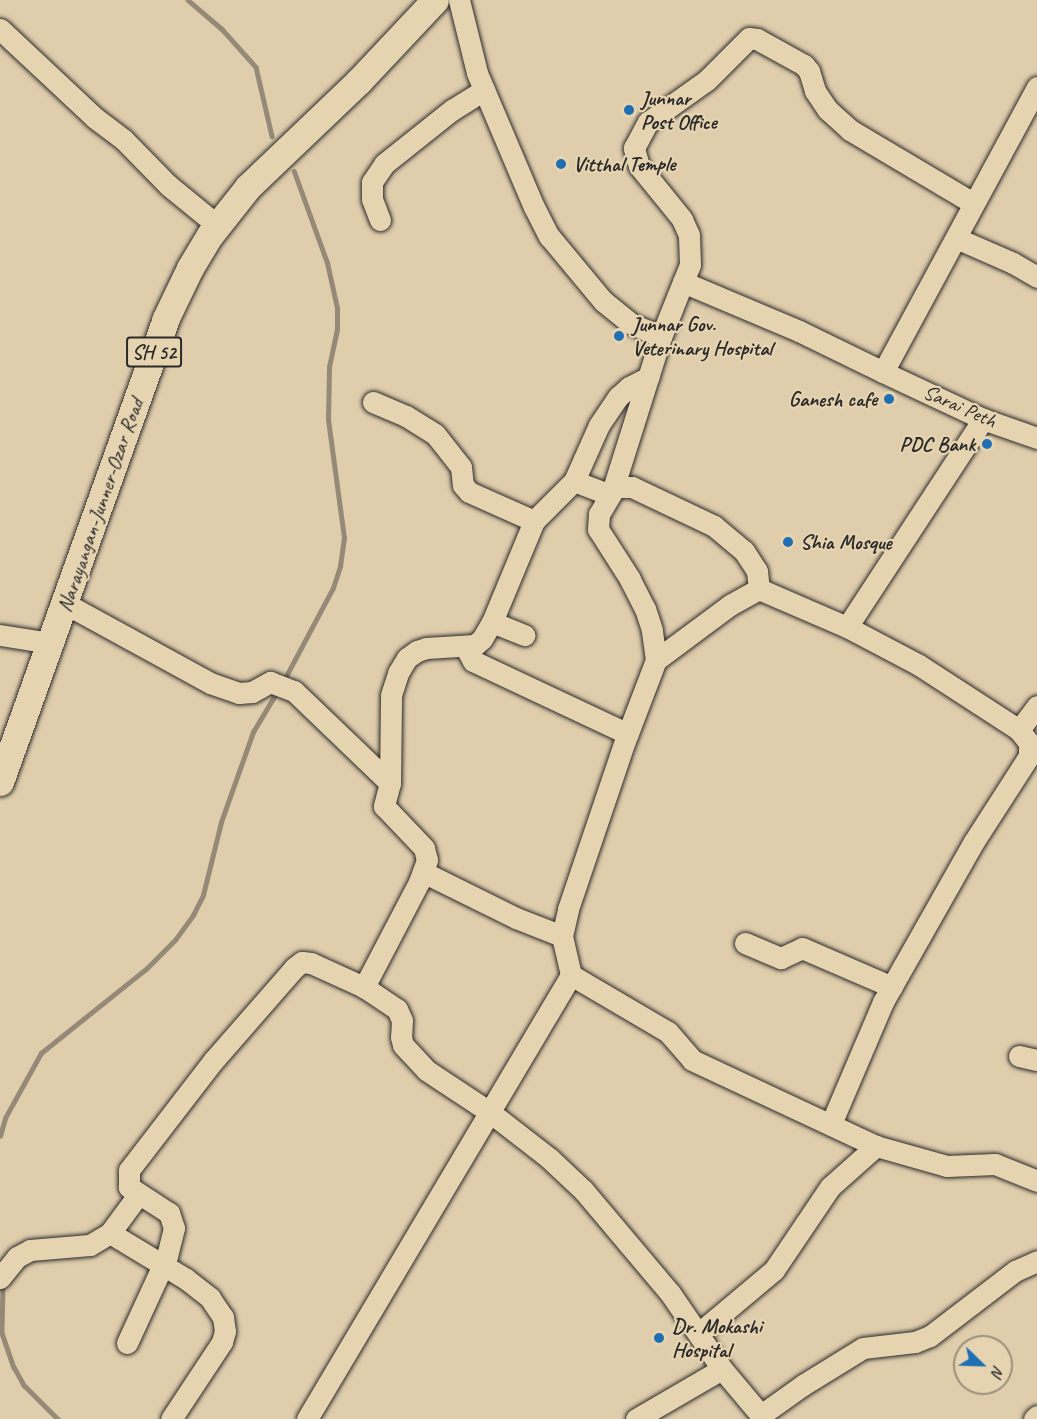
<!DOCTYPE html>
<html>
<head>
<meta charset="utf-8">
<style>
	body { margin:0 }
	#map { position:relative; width:1037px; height:1419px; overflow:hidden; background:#dfcdac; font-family:Caveat,sans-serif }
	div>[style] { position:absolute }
	.stream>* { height:4.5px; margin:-2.25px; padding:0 2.25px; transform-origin:2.25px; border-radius:2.25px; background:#958a78 }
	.roads { filter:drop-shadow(0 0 2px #2b2b2b) drop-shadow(0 0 2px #2b2b2b) }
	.minor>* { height:21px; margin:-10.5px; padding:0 10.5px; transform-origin:10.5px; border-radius:10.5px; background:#e6d4b1 }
	.major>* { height:27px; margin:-13.5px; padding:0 13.5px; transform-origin:13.5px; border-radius:13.5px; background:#e6d4b1 }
	.dots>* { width:16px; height:16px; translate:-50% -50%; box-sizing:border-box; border:3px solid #e6d4b1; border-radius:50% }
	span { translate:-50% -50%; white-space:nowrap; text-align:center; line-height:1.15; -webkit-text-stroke:4.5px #e6d4b1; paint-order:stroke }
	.shield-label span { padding:2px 4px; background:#e6d4b1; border:2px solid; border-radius:4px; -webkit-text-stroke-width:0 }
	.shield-label { font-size:20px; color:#2b2b2b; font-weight:700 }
	.poi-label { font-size:21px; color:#2b2b2b; font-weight:700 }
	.left { translate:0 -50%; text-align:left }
	.right { translate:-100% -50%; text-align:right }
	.street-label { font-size:21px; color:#2b2b2b }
	.north { position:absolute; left:953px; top:1335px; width:60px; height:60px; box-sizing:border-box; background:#e6d4b1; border:2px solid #9b907b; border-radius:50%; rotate:113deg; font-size:16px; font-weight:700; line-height:24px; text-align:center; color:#2b2b2b }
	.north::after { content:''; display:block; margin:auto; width:21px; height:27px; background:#1f6fb2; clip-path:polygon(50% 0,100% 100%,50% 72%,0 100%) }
</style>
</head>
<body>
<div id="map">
	<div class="stream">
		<i style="left:188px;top:0;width:45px;rotate:40.5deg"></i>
		<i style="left:222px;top:29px;width:51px;rotate:48.2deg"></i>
		<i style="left:256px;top:67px;width:71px;rotate:76.9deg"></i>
		<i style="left:284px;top:680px;width:104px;rotate:-62deg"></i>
		<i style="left:333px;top:588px;width:23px;rotate:-72deg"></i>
		<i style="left:340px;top:566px;width:28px;rotate:-82deg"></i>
		<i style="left:344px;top:538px;width:119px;rotate:-97.7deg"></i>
		<i style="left:328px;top:420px;width:53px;rotate:-88.9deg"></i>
		<i style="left:329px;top:367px;width:38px;rotate:-78deg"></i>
		<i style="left:337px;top:330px;width:22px;rotate:-90deg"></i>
		<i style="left:337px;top:308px;width:46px;rotate:-102.5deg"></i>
		<i style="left:327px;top:263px;width:97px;rotate:-109.9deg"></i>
		<i style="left:0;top:1136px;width:19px;rotate:-74deg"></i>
		<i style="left:5px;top:1118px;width:74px;rotate:-61deg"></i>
		<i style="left:41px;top:1053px;width:134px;rotate:-38.7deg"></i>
		<i style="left:146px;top:969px;width:41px;rotate:-45deg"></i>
		<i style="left:175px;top:940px;width:31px;rotate:-54deg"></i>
		<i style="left:193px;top:915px;width:22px;rotate:-63deg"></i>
		<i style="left:203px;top:895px;width:75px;rotate:-76.1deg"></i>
		<i style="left:221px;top:822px;width:96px;rotate:-70.4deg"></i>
		<i style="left:253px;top:732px;width:49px;rotate:-59.2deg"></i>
		<i style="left:3px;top:1284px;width:49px;rotate:91.2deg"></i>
		<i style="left:2px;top:1333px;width:36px;rotate:71deg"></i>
		<i style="left:14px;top:1367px;width:21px;rotate:61deg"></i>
		<i style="left:24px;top:1385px;width:48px;rotate:45deg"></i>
	</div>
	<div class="roads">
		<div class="minor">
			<i style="left:459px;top:0;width:75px;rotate:76.1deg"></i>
			<i style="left:477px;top:73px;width:146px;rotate:67deg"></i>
			<i style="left:534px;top:207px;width:33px;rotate:63deg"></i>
			<i style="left:549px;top:236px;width:85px;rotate:50.3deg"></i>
			<i style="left:603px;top:301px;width:35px;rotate:39deg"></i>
			<i style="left:630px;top:323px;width:34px;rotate:24deg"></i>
			<i style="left:0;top:29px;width:130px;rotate:43.1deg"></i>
			<i style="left:95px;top:118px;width:36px;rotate:37deg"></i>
			<i style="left:124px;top:140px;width:63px;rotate:45.6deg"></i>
			<i style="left:168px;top:185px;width:63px;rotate:39.2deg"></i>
			<i style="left:380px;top:220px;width:22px;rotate:-111deg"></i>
			<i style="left:372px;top:199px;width:17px;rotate:-90deg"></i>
			<i style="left:372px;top:182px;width:22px;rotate:-56deg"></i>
			<i style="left:384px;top:164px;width:87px;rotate:-38.5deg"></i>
			<i style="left:452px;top:110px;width:38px;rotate:-32deg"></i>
			<i style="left:956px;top:238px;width:62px;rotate:23.7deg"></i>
			<i style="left:1013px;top:263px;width:28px;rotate:30deg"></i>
			<i style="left:683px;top:282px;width:18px;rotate:-68deg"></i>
			<i style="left:690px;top:265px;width:30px;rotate:-92deg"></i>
			<i style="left:689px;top:235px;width:17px;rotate:-114deg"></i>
			<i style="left:682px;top:219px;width:68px;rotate:-129.1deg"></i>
			<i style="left:639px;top:166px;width:19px;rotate:-106deg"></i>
			<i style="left:634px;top:148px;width:30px;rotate:-62deg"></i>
			<i style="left:648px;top:122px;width:72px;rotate:-35.4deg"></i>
			<i style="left:707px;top:80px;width:59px;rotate:-45deg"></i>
			<i style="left:749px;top:38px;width:8px;rotate:7deg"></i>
			<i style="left:757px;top:39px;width:54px;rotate:29deg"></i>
			<i style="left:804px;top:65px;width:8px;rotate:50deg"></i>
			<i style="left:809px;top:71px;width:21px;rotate:73deg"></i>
			<i style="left:815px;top:91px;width:23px;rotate:56deg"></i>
			<i style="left:828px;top:110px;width:30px;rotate:42deg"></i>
			<i style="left:850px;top:130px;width:143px;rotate:30.7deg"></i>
			<i style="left:883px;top:372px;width:110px;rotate:25.2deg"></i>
			<i style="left:983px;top:419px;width:57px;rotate:19.4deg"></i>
			<i style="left:373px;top:402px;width:36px;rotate:23deg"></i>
			<i style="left:406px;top:416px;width:34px;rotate:32deg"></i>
			<i style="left:435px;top:434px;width:42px;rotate:51.8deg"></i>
			<i style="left:461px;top:467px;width:18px;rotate:84deg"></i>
			<i style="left:463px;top:485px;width:9px;rotate:49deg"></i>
			<i style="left:469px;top:492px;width:71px;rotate:24deg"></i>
			<i style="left:574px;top:481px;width:33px;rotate:21deg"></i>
			<i style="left:605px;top:493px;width:14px;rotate:-25deg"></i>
			<i style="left:618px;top:487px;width:14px"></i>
			<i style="left:632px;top:487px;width:91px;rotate:25.4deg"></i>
			<i style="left:714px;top:526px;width:39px;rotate:40deg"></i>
			<i style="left:744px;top:551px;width:24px;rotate:57deg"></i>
			<i style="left:757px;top:571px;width:18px;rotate:84deg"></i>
			<i style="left:66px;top:604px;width:164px;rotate:28.7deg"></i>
			<i style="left:210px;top:683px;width:31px;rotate:19deg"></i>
			<i style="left:239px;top:693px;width:13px;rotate:-4deg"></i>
			<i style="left:252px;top:692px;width:21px;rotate:-29deg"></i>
			<i style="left:270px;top:682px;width:26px;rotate:21deg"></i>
			<i style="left:294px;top:691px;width:133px;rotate:43.8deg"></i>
			<i style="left:390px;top:783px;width:24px;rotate:105deg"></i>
			<i style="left:384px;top:806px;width:58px;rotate:46.4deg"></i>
			<i style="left:424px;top:848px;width:12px;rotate:76deg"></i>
			<i style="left:427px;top:860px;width:23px;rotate:110deg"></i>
			<i style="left:419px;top:882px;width:119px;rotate:117.6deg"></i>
			<i style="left:364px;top:987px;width:40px;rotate:34deg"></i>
			<i style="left:397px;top:1009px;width:12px;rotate:66deg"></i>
			<i style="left:402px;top:1020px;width:17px;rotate:93deg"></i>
			<i style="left:401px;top:1037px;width:8px;rotate:76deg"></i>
			<i style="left:403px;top:1045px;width:34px;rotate:47deg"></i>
			<i style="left:426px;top:1070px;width:78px;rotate:33.5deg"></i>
			<i style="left:491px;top:1113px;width:73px;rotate:37.8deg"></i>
			<i style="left:549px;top:1158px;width:48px;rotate:43.3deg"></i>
			<i style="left:584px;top:1191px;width:133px;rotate:49.9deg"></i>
			<i style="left:670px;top:1293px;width:92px;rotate:55.6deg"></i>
			<i style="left:722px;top:1369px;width:65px;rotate:50deg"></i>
			<i style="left:492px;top:622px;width:35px;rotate:22deg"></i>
			<i style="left:847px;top:627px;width:249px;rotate:-56.8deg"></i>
			<i style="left:0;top:635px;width:52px;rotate:8.9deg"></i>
			<i style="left:465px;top:646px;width:17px;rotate:62deg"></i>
			<i style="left:473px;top:661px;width:171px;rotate:25.2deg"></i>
			<i style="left:656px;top:660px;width:92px;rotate:-36.6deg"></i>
			<i style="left:730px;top:605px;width:33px;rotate:-29deg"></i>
			<i style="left:759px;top:589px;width:96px;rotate:23.4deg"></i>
			<i style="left:847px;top:627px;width:81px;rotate:27.8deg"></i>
			<i style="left:919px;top:665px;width:119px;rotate:33deg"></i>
			<i style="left:1019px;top:730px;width:16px;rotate:52deg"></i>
			<i style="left:1029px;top:743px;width:13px;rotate:90deg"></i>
			<i style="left:1029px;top:756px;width:103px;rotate:122.8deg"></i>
			<i style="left:973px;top:843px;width:183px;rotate:119.5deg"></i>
			<i style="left:883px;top:1002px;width:133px;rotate:113.1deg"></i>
			<i style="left:1019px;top:730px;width:30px;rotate:-53deg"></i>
			<i style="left:390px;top:783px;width:88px;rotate:-89.3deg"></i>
			<i style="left:391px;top:695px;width:23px;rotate:-72deg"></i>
			<i style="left:398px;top:673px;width:17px;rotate:-59deg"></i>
			<i style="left:407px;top:658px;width:12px;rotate:-35deg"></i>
			<i style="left:417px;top:651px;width:9px;rotate:-18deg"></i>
			<i style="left:426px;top:648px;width:49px;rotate:-3.5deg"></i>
			<i style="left:475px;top:645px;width:9px;rotate:-41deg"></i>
			<i style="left:482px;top:639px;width:20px;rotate:-60deg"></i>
			<i style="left:492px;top:622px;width:109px;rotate:-67.4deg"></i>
			<i style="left:534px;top:521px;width:57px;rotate:-45deg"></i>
			<i style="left:574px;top:481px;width:61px;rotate:-65.9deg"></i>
			<i style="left:599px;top:425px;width:34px;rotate:-56deg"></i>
			<i style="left:618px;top:397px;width:15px;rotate:-42deg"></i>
			<i style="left:629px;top:387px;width:22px;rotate:-27deg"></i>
			<i style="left:423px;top:872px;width:104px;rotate:26.3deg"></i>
			<i style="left:516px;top:918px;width:49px;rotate:21.4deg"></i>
			<i style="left:745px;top:943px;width:39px;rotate:23deg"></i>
			<i style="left:781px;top:958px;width:23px;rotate:-25deg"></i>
			<i style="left:802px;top:948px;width:98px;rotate:23.4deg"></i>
			<i style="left:571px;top:975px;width:113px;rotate:30.4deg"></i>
			<i style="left:668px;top:1032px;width:37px;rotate:49deg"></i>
			<i style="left:692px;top:1060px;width:203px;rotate:25.1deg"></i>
			<i style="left:876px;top:1146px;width:74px;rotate:15.7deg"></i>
			<i style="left:947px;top:1166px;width:48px;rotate:-2.4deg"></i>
			<i style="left:995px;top:1164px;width:45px;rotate:22deg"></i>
			<i style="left:1019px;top:1056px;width:18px;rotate:13deg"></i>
			<i style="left:138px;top:1195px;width:47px;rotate:126.4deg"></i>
			<i style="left:110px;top:1233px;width:89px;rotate:31.2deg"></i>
			<i style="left:186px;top:1279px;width:31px;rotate:38deg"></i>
			<i style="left:210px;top:1298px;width:23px;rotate:56deg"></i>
			<i style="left:223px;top:1317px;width:14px;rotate:82deg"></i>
			<i style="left:225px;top:1331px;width:11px;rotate:105deg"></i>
			<i style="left:222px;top:1342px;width:92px;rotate:123.5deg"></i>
			<i style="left:0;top:1278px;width:27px;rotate:-51deg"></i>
			<i style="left:17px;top:1257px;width:15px;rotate:-28deg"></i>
			<i style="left:30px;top:1250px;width:60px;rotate:-4.8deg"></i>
			<i style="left:90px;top:1245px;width:23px;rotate:-31deg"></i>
			<i style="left:699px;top:1333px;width:98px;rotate:-40deg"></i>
			<i style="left:774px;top:1270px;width:100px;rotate:-56deg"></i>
			<i style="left:830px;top:1187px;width:62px;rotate:-41.7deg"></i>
			<i style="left:127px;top:1343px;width:96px;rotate:-65.3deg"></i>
			<i style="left:167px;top:1256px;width:29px;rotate:-76deg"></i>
			<i style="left:174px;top:1228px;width:16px;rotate:-108deg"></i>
			<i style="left:169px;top:1213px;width:48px;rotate:-147deg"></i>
			<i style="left:129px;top:1187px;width:17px;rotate:-90deg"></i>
			<i style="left:129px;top:1170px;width:138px;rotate:-52.4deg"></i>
			<i style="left:213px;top:1061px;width:123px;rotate:-48.9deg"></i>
			<i style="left:294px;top:968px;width:10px;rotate:-37deg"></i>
			<i style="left:302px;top:962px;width:9px;rotate:6deg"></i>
			<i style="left:311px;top:963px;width:58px;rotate:24.4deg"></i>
			<i style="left:761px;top:1415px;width:52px;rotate:-35.5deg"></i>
			<i style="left:803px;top:1385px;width:70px;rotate:-31.7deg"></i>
			<i style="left:863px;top:1348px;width:52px;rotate:-6.6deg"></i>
			<i style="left:915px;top:1342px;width:16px;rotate:-22deg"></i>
			<i style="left:930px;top:1336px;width:107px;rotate:-37.4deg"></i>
			<i style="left:1015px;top:1271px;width:24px;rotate:-24deg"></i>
			<i style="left:307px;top:1419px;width:517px;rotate:-59.26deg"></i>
			<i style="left:571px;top:975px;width:40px;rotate:-103deg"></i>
			<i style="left:562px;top:936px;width:28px;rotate:-77deg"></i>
			<i style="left:568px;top:909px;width:177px;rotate:-71.3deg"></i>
			<i style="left:625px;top:741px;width:87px;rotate:-69.1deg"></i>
			<i style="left:656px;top:660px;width:30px;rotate:-98deg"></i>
			<i style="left:652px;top:630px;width:22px;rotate:-108deg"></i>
			<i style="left:645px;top:609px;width:34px;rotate:-117deg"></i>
			<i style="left:630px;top:579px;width:59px;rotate:-122.6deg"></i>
			<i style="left:598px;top:529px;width:15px;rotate:-86deg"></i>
			<i style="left:599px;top:514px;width:26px;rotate:-59deg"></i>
			<i style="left:612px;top:492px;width:163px;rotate:-72.5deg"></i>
			<i style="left:661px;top:337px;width:59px;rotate:-68.2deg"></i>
			<i style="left:683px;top:282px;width:126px;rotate:22.9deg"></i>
			<i style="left:799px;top:331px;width:93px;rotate:26deg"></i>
			<i style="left:883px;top:372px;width:324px;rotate:-61.6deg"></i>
			<i style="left:636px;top:1419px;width:99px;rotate:-30.2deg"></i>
			<i style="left:1034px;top:1419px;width:4px;rotate:-45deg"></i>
		</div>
		<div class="major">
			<i style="left:0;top:782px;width:491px;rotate:-70.3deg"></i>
			<i style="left:165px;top:320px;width:58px;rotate:-64.3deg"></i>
			<i style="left:190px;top:268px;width:39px;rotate:-59deg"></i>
			<i style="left:210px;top:235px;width:61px;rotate:-51.6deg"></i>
			<i style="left:248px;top:187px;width:153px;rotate:-43.7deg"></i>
			<i style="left:359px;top:81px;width:111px;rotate:-46.8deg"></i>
		</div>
	</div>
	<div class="dots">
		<i style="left:629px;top:110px;background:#1f6fb2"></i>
		<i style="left:561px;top:164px;background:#1f6fb2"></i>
		<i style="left:619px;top:336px;background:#1f6fb2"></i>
		<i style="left:889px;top:399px;background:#1f6fb2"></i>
		<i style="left:987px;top:444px;background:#1f6fb2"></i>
		<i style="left:788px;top:542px;background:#1f6fb2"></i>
		<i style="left:659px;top:1338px;background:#1f6fb2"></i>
	</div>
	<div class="shield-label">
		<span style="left:154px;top:352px">SH 52</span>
	</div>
	<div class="poi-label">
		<span class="left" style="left:641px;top:110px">Junnar<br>Post Office</span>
		<span class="left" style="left:573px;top:164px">Vitthal Temple</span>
		<span class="left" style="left:632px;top:336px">Junnar Gov.<br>Veterinary Hospital</span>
		<span class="right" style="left:877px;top:399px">Ganesh cafe</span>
		<span class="right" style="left:975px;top:444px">PDC Bank</span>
		<span class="left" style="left:800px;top:542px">Shia Mosque</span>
		<span class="left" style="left:672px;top:1338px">Dr. Mokashi<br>Hospital</span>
	</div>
	<div class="street-label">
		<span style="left:960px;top:406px;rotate:24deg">Sarai Peth</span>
		<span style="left:100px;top:505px;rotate:-71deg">Narayangan-Junner-Ozar Road</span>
	</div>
	<div class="north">N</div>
</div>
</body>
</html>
